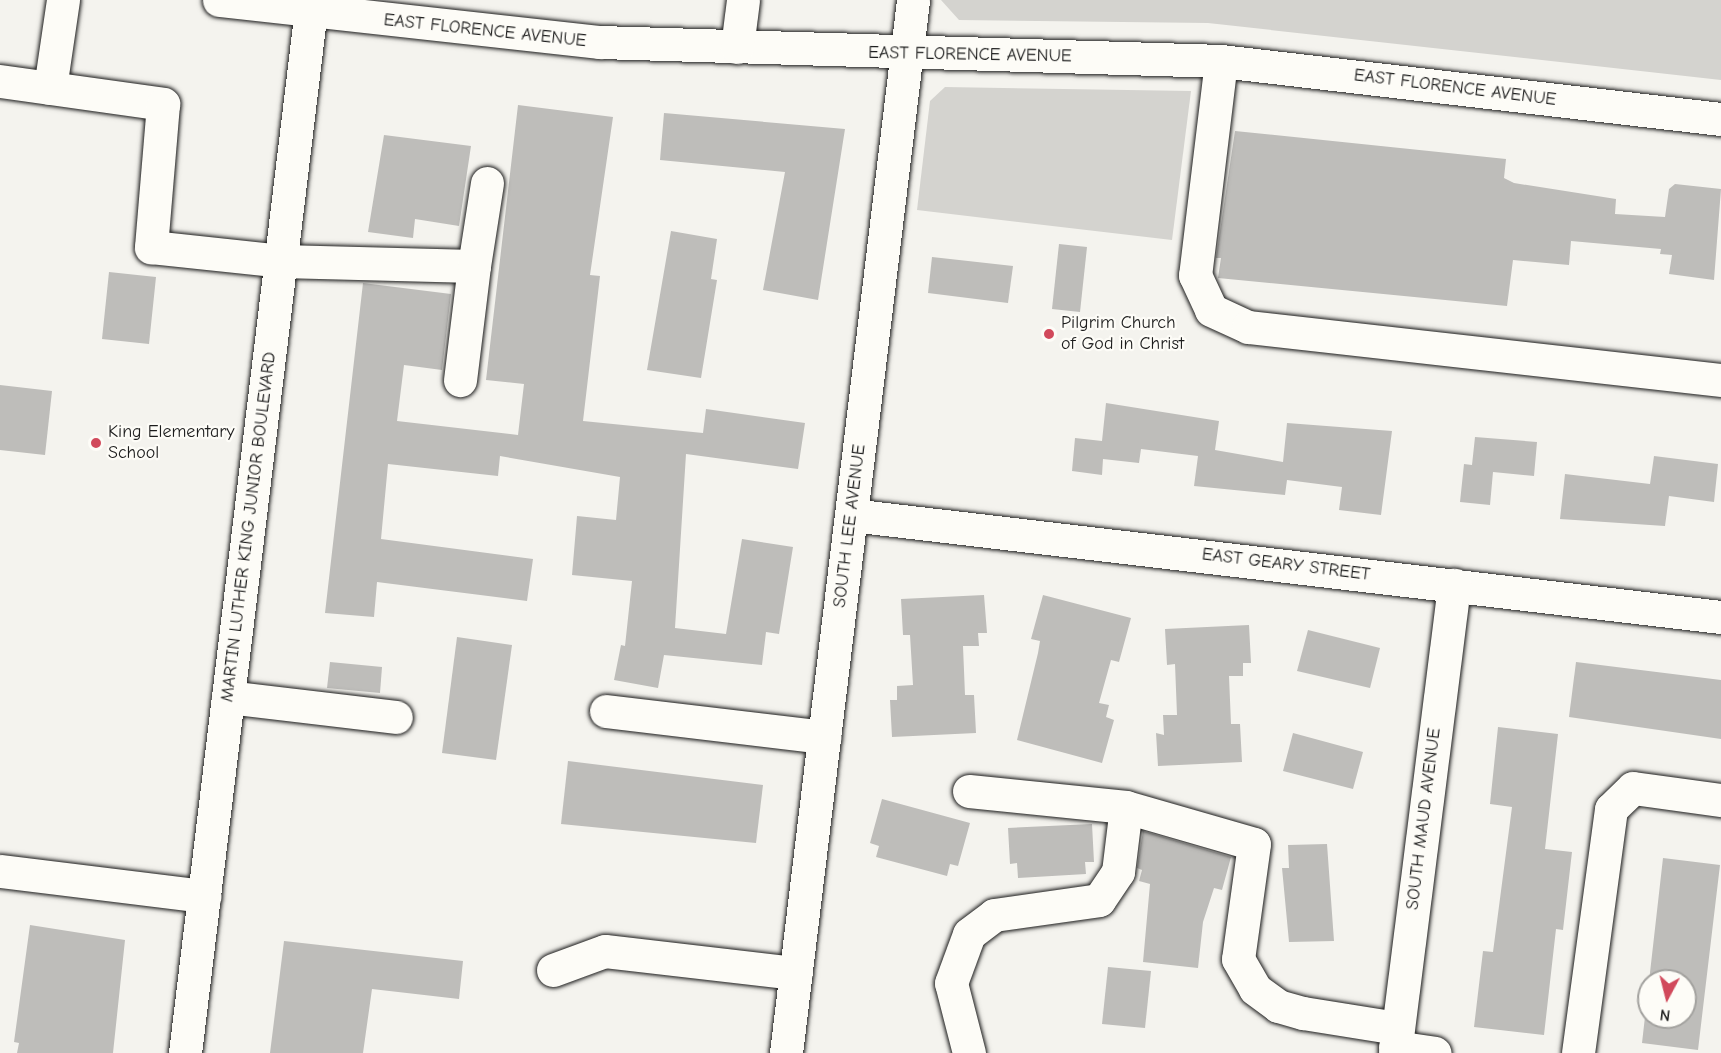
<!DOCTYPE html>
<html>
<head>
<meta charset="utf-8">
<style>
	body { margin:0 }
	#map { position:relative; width:1721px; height:1053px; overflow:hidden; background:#f4f3ee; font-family:"Comic Neue",sans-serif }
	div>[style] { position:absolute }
	.green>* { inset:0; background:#d4d3cf }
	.building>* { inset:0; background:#bebdba }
	.roads { filter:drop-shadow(0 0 2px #1c1c1c) drop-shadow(0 0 2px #1c1c1c) }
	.minor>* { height:33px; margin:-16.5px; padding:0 16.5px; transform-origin:16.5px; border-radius:16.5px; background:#fdfcf7 }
	.dots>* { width:16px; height:16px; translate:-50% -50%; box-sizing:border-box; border:3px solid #fdfcf7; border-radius:50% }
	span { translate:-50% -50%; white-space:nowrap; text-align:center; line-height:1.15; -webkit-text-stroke:4.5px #fdfcf7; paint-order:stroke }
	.street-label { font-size:18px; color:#1c1c1c }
	.poi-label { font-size:18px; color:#1c1c1c }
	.left { translate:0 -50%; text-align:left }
	.north { position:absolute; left:1637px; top:969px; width:60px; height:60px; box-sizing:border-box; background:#fdfcf7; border:2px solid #a3a29f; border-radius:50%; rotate:187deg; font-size:16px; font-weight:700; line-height:24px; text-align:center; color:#1c1c1c }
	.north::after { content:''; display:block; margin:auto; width:21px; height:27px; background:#d1495b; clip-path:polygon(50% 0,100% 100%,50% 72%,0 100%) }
</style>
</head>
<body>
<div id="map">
	<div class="green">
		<i style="clip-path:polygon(941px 0,1721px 0,1721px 80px,1208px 23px,959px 20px)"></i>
		<i style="clip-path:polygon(945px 87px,1191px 91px,1172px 240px,917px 210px,930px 101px)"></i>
	</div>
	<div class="building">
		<i style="clip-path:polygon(518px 105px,613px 117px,590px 275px,600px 276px,583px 421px,703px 433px,706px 409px,805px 423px,798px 469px,686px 454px,675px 628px,726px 634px,742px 539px,793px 547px,779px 634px,766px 632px,762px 665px,664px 655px,658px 688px,614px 680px,621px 645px,625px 646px,632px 581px,572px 575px,577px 516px,616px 520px,620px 477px,500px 456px,498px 476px,388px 464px,381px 539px,533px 559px,527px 601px,377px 582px,374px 617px,325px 613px,363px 283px,451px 294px,442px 370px,404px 365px,397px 421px,518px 435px,524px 384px,486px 380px)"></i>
		<i style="clip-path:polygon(664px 113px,845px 129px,818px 300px,763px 290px,785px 172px,660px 160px)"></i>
		<i style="clip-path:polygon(1235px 131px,1506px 159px,1504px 178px,1514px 183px,1616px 199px,1615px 214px,1665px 217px,1669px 189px,1675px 184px,1721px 189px,1714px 280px,1669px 274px,1672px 255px,1660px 254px,1661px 249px,1571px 241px,1569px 265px,1513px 260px,1507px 306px,1218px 278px,1221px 258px,1216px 258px)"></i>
		<i style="clip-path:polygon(384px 135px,471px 146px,459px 226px,415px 219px,413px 238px,368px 232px)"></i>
		<i style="clip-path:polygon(671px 231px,717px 239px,711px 279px,717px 280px,701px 378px,647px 370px)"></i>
		<i style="clip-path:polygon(1059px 244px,1087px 247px,1080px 312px,1052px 309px)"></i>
		<i style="clip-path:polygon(932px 257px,1013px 266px,1008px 303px,928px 293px)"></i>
		<i style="clip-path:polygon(109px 272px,156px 277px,149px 344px,102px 339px)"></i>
		<i style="clip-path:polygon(0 385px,52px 391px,45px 455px,0 450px)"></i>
		<i style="clip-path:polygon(1106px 403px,1219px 421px,1215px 450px,1283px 462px,1287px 423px,1392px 431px,1381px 515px,1339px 510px,1342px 487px,1287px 480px,1285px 495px,1194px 486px,1198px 456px,1141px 449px,1139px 463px,1103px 459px,1102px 475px,1072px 471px,1075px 438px,1102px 441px)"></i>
		<i style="clip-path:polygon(1475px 437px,1537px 442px,1534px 476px,1493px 472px,1490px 505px,1460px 502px,1464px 464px,1472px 465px)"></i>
		<i style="clip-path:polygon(1654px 456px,1718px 464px,1714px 502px,1669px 496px,1665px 526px,1560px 519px,1565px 474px,1650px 484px)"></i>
		<i style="clip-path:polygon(984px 595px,987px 633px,978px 633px,979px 646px,963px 646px,965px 695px,974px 695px,976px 733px,892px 737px,890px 700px,897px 700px,897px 686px,913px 685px,910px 635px,903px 635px,901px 599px)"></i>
		<i style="clip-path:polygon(1043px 595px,1131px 618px,1119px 662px,1111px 660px,1099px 703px,1109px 705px,1106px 717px,1114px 720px,1102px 763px,1017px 740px,1038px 653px,1040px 641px,1031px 639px)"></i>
		<i style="clip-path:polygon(1249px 625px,1251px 663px,1243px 663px,1243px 676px,1229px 676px,1231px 724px,1240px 724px,1242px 762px,1158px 766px,1156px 733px,1164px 735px,1163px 715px,1177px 715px,1175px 664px,1167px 665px,1165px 629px)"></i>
		<i style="clip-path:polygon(1308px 630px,1380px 648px,1370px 688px,1297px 671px)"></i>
		<i style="clip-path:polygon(457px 637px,512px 645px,496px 760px,442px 753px)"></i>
		<i style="clip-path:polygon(330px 662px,382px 667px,380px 693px,327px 688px)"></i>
		<i style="clip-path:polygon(1576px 662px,1721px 680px,1721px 739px,1569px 717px)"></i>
		<i style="clip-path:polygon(1498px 727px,1558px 734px,1545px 849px,1572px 852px,1563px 930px,1556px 929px,1544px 1035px,1474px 1027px,1483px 951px,1493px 952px,1512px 807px,1490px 804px)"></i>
		<i style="clip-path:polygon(1293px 733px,1363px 752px,1353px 789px,1283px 771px)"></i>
		<i style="clip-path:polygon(568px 761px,763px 785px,756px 843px,561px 824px)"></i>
		<i style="clip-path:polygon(882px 799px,970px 823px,958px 866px,950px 864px,947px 876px,876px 857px,879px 846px,870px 843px)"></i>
		<i style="clip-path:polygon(1092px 824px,1094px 862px,1085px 862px,1086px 874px,1018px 878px,1017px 863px,1010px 864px,1008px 828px)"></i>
		<i style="clip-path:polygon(1143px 831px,1231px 857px,1222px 890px,1214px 888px,1203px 922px,1198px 968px,1143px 962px,1150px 884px,1139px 881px,1142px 870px,1137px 868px)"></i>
		<i style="clip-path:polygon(1327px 844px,1334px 941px,1289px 942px,1282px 868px,1289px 868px,1288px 845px)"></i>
		<i style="clip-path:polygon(evenodd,1663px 858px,1720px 865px,1698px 1050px,1642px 1043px,1663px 858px,1649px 981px,1685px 981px,1685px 1017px,1649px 1017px,1649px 981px)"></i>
		<i style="clip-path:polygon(30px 925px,125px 940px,113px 1053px,17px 1053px,19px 1043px,14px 1042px)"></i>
		<i style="clip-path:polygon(284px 941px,463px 961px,459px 999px,372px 989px,363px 1053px,270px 1053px)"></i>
		<i style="clip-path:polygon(1108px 967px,1151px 971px,1145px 1028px,1102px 1024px)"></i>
	</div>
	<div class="roads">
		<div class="minor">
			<i style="left:219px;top:0;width:383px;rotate:6.3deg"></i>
			<i style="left:600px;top:42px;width:621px;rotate:1.75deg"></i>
			<i style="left:1221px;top:61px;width:503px;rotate:6.62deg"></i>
			<i style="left:737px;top:47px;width:47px;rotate:-82.7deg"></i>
			<i style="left:1221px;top:61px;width:216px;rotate:96.9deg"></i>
			<i style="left:1195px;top:275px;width:38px;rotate:65deg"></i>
			<i style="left:1211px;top:310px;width:41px;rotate:24.7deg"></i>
			<i style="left:1248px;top:327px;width:476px;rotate:6.4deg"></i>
			<i style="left:0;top:81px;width:165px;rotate:8deg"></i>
			<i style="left:163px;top:104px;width:144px;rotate:94.8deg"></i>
			<i style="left:151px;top:247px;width:131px;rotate:6.1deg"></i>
			<i style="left:281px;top:261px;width:193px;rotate:1.5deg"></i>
			<i style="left:474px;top:266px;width:115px;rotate:97deg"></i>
			<i style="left:50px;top:88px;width:89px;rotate:-81.6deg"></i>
			<i style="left:474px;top:266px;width:84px;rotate:-81.1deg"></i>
			<i style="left:851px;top:515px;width:876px;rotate:6.69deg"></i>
			<i style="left:228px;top:697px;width:169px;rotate:6.8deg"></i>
			<i style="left:606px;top:711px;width:220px;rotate:6.8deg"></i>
			<i style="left:969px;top:791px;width:158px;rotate:5.8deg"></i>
			<i style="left:1126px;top:807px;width:133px;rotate:16.1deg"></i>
			<i style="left:1254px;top:844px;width:116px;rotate:97.9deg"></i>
			<i style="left:1238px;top:959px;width:34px;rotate:60deg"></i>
			<i style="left:1255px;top:989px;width:29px;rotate:36deg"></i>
			<i style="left:1278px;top:1006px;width:26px;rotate:16deg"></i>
			<i style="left:1303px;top:1013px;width:95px;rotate:9.1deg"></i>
			<i style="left:0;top:871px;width:206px;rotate:7deg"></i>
			<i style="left:553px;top:970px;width:55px;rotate:-20.1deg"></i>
			<i style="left:605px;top:951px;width:192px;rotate:6.6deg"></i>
			<i style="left:1395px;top:1047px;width:40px;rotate:8.5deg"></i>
			<i style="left:185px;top:1053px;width:1061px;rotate:-83.12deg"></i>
			<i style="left:786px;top:1053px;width:1061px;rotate:-83.12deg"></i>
			<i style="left:969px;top:1053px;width:72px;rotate:-104.4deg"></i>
			<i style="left:951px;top:983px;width:52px;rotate:-69.8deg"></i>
			<i style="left:969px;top:934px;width:31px;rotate:-37deg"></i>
			<i style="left:994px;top:915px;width:106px;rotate:-8.1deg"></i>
			<i style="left:1099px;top:900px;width:34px;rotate:-56deg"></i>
			<i style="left:1118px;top:872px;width:65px;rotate:-83deg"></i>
			<i style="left:1395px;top:1053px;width:472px;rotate:-82.8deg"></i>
			<i style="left:1578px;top:1053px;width:246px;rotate:-82.3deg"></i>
			<i style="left:1611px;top:809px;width:30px;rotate:-44deg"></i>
			<i style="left:1633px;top:788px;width:89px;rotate:7.8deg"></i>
		</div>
	</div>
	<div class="dots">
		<i style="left:1049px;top:334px;background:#d1495b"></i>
		<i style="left:96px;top:443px;background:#d1495b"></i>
	</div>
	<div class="street-label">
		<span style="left:485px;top:31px;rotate:6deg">EAST FLORENCE AVENUE</span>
		<span style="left:970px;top:55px;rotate:1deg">EAST FLORENCE AVENUE</span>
		<span style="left:1455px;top:88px;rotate:7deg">EAST FLORENCE AVENUE</span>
		<span style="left:850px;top:526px;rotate:-83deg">SOUTH LEE AVENUE</span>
		<span style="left:249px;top:527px;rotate:-83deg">MARTIN LUTHER KING JUNIOR BOULEVARD</span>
		<span style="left:1286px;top:565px;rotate:7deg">EAST GEARY STREET</span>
		<span style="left:1424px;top:819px;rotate:-83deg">SOUTH MAUD AVENUE</span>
	</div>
	<div class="poi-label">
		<span class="left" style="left:1061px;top:334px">Pilgrim Church<br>of God in Christ</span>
		<span class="left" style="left:108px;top:443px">King Elementary<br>School</span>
	</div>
	<div class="north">N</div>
</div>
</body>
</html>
